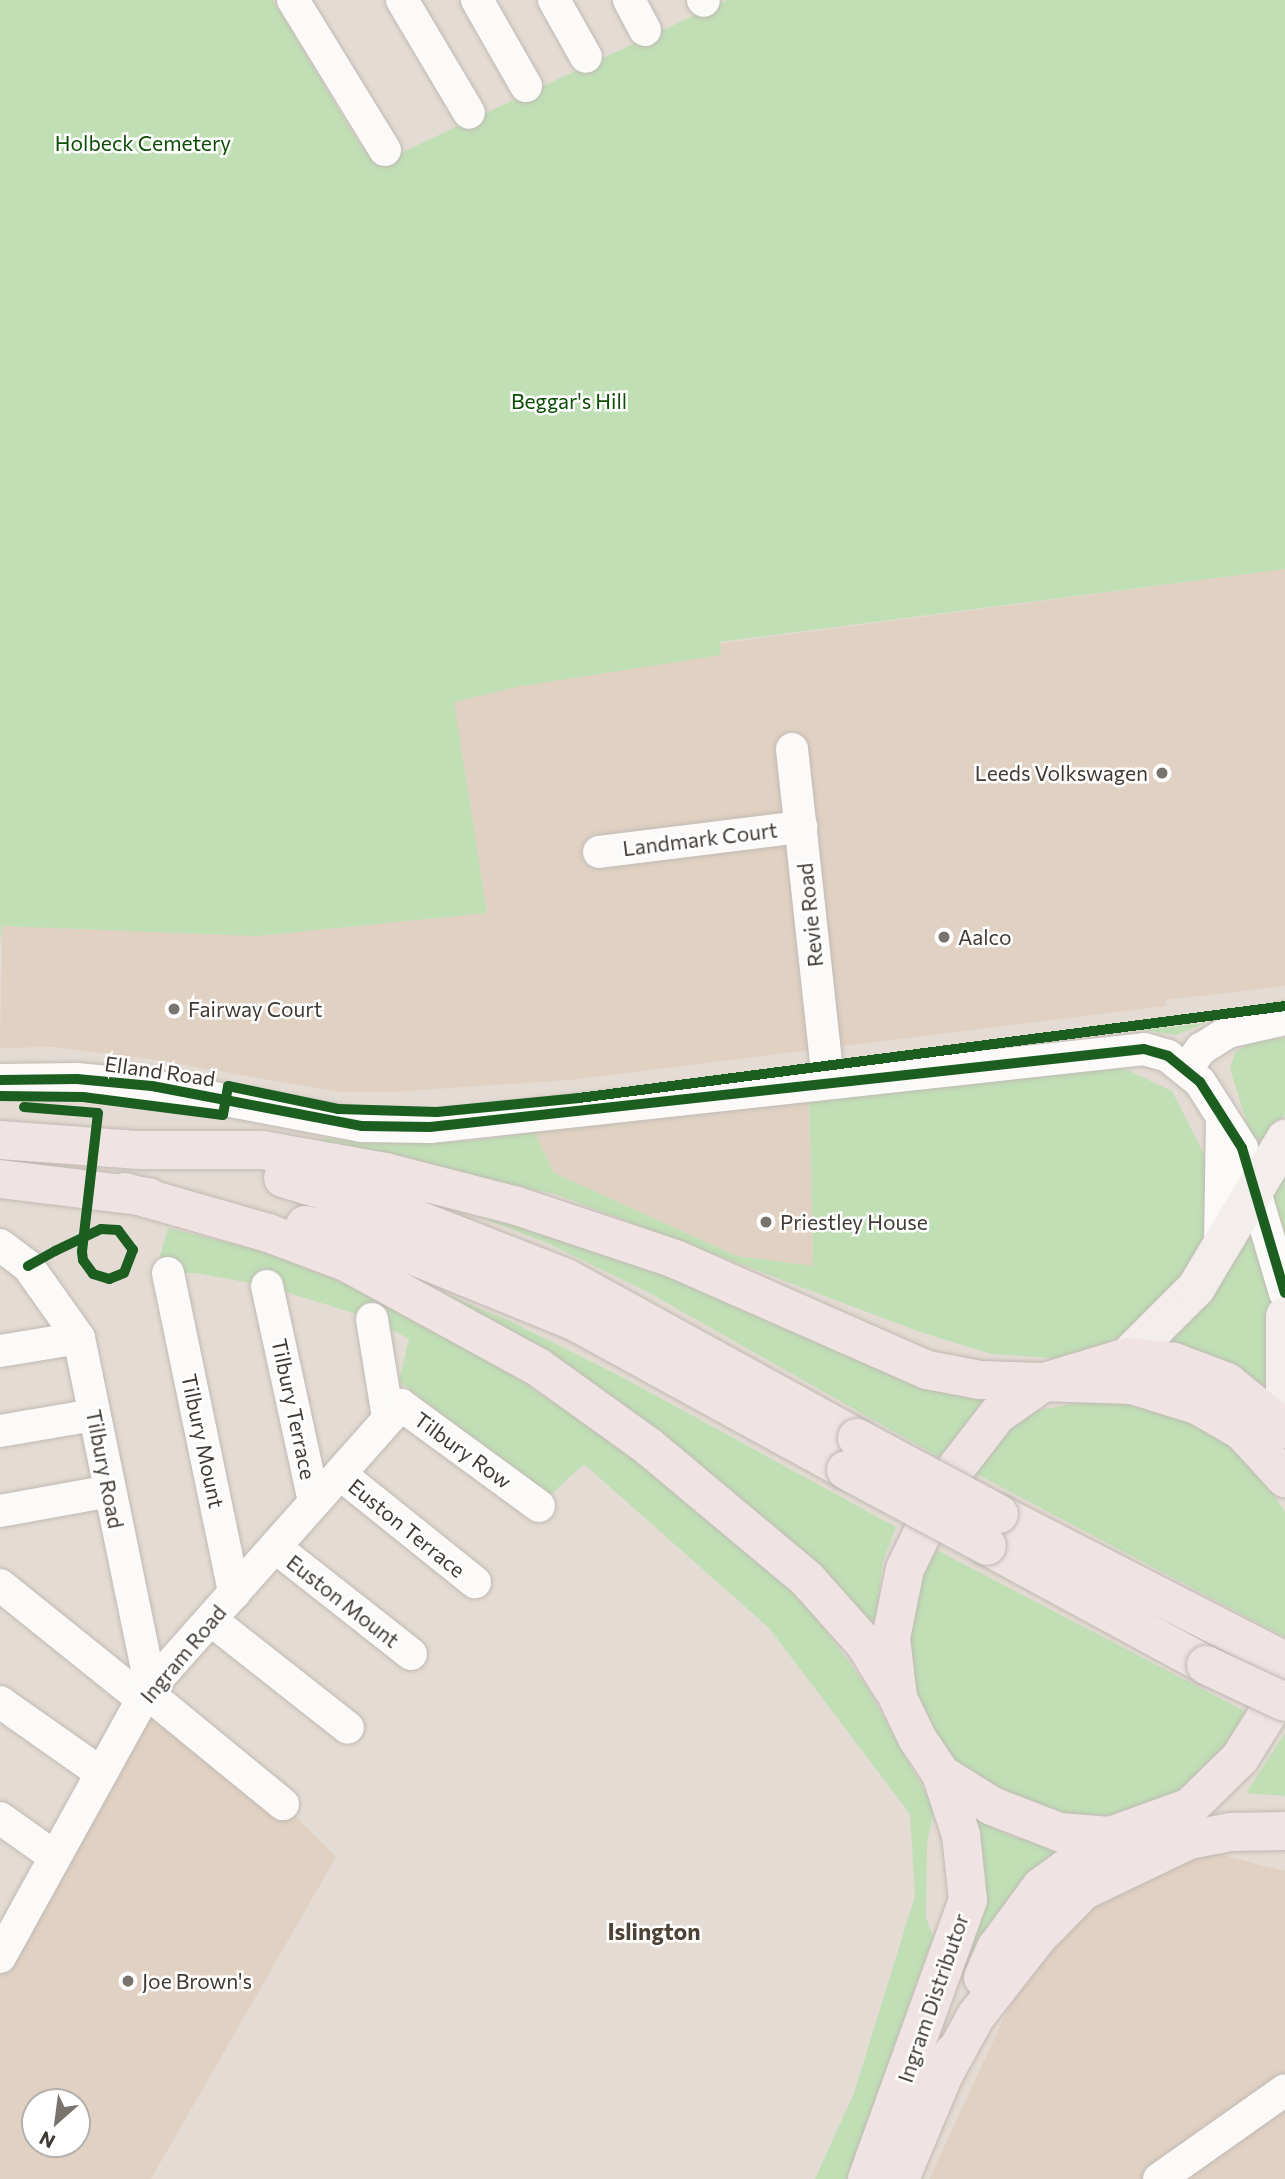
<!DOCTYPE html>
<html>
<head>
<meta charset="utf-8">
<style>
	body { margin:0 }
	#map { position:relative; width:1285px; height:2179px; overflow:hidden; background:#e4dcd4; font-family:Commissioner,sans-serif }
	div>[style] { position:absolute }
	.built>* { inset:0; background:#e0d1c3 }
	.green>* { inset:0; background:#c0dfb5 }
	.roads { filter:drop-shadow(0 0 2px #c0bab4) drop-shadow(0 0 2px #c0bab4) }
	.minor>* { height:32px; margin:-16px; padding:0 16px; transform-origin:16px; border-radius:16px; background:#fbfaf9 }
	.major>* { height:38px; margin:-19px; padding:0 19px; transform-origin:19px; border-radius:19px; background:#f3edec }
	.highway>* { height:38px; margin:-19px; padding:0 19px; transform-origin:19px; border-radius:19px; background:#efe4e3 }
	.bridges { filter:drop-shadow(0 0 2px #bdb9b5) drop-shadow(0 0 2px #bdb9b5) }
	.highway-bridge>* { height:38px; margin:-19px; padding:0 19px; transform-origin:19px; border-radius:19px; background:#efe4e3 }
	.cycleway>* { height:10px; margin:-5px; padding:0 5px; transform-origin:5px; border-radius:5px; background:#1b5e20 }
	.dots>* { width:19px; height:19px; translate:-50% -50%; box-sizing:border-box; border:4px solid #fff; border-radius:50% }
	span { translate:-50% -50%; white-space:nowrap; text-align:center; line-height:1.15; -webkit-text-stroke:5px #fff; paint-order:stroke }
	.park-label { font-size:21px; color:#0c4d04 }
	.poi-label { font-size:21px; color:#403a35 }
	.right { translate:-100% -50%; text-align:right }
	.left { translate:0 -50%; text-align:left }
	.street-label { font-size:21px; color:#403a35 }
	.neighbourhood-label { font-size:23px; color:#4e4237; font-weight:700 }
	.north { position:absolute; left:21px; top:2088px; width:70px; height:70px; box-sizing:border-box; background:#fff; border:2px solid #b3b0ae; border-radius:50%; rotate:208deg; font-size:19px; font-weight:700; line-height:28px; text-align:center; color:#403a35 }
	.north::after { content:''; display:block; margin:auto; width:24px; height:32px; background:#79736d; clip-path:polygon(50% 0,100% 100%,50% 72%,0 100%) }
</style>
</head>
<body>
<div id="map">
	<div class="built">
		<i style="clip-path:polygon(1285px 569px,1285px 986px,1166px 1000px,1166px 1006px,569px 1080px,393px 1092px,340px 1092px,149px 1059px,53px 1047px,0 1048px,2px 926px,257px 936px,486px 913px,449px 679px)"></i>
		<i style="clip-path:polygon(809px 1092px,813px 1266px,737px 1256px,554px 1173px,534px 1132px)"></i>
		<i style="clip-path:polygon(evenodd,146px 1692px,283px 1804px,336px 1857px,151px 2179px,0 2179px,0 1957px,146px 1692px,35px 2102px,77px 2102px,77px 2144px,35px 2144px,35px 2102px)"></i>
		<i style="clip-path:polygon(1162px 1840px,1285px 1871px,1285px 2179px,929px 2179px,1025px 1973px)"></i>
	</div>
	<div class="green">
		<i style="clip-path:polygon(0 0,273px 0,361px 147px,367px 144px,379px 163px,727px 0,1285px 0,1285px 569px,720px 642px,721px 655px,516px 687px,454px 702px,487px 913px,257px 936px,2px 926px,0 945px)"></i>
		<i style="clip-path:polygon(1206px 1023px,1176px 1035px,1142px 1030px)"></i>
		<i style="clip-path:polygon(1285px 1038px,1285px 1114px,1264px 1140px,1252px 1139px,1230px 1069px,1235px 1052px,1254px 1041px)"></i>
		<i style="clip-path:polygon(1121px 1067px,1172px 1091px,1212px 1170px,1215px 1216px,1197px 1264px,1122px 1337px,1066px 1359px,992px 1354px,920px 1332px,555px 1194px,322px 1146px,323px 1138px,373px 1143px,471px 1141px,534px 1132px,554px 1173px,737px 1256px,813px 1266px,809px 1092px)"></i>
		<i style="clip-path:polygon(1285px 1175px,1285px 1249px,1264px 1194px)"></i>
		<i style="clip-path:polygon(418px 1193px,513px 1217px,990px 1400px,939px 1457px,644px 1290px,549px 1244px)"></i>
		<i style="clip-path:polygon(1255px 1220px,1271px 1291px,1265px 1352px,1270px 1396px,1156px 1342px)"></i>
		<i style="clip-path:polygon(168px 1228px,263px 1251px,361px 1290px,464px 1344px,602px 1434px,727px 1533px,806px 1604px,865px 1684px,934px 1808px,927px 1844px,926px 1917px,933px 1937px,847px 2179px,815px 2179px,854px 2093px,915px 1896px,910px 1814px,769px 1628px,584px 1464px,548px 1497px,399px 1381px,409px 1339px,372px 1319px,267px 1286px,196px 1273px,168px 1273px,160px 1255px)"></i>
		<i style="clip-path:polygon(421px 1284px,508px 1320px,620px 1376px,896px 1527px,882px 1563px,874px 1650px)"></i>
		<i style="clip-path:polygon(1104px 1398px,1176px 1417px,1219px 1436px,1257px 1470px,1285px 1512px,1285px 1637px,971px 1471px,998px 1437px,1035px 1411px)"></i>
		<i style="clip-path:polygon(927px 1545px,1250px 1714px,1222px 1753px,1173px 1795px,1112px 1815px,1058px 1815px,996px 1793px,948px 1755px,911px 1691px,907px 1605px)"></i>
		<i style="clip-path:polygon(1285px 1733px,1285px 1796px,1246px 1793px)"></i>
		<i style="clip-path:polygon(968px 1813px,1012px 1837px,1067px 1848px,979px 1954px,968px 1950px)"></i>
	</div>
	<div class="roads">
		<div class="minor">
			<i style="left:293px;top:0;width:176px;rotate:58.5deg"></i>
			<i style="left:402px;top:0;width:131px;rotate:59.3deg"></i>
			<i style="left:477px;top:0;width:99px;rotate:60.3deg"></i>
			<i style="left:554px;top:0;width:65px;rotate:60.7deg"></i>
			<i style="left:629px;top:0;width:34px;rotate:62deg"></i>
			<i style="left:703px;top:0;width:1px;rotate:45deg"></i>
			<i style="left:792px;top:749px;width:334px;rotate:83.8deg"></i>
			<i style="left:599px;top:852px;width:204px;rotate:-7.1deg"></i>
			<i style="left:1187px;top:1068px;width:24px;rotate:-54deg"></i>
			<i style="left:1201px;top:1049px;width:32px;rotate:-32deg"></i>
			<i style="left:1228px;top:1032px;width:58px;rotate:-12.8deg"></i>
			<i style="left:0;top:1080px;width:77px;rotate:-0.7deg"></i>
			<i style="left:77px;top:1079px;width:75px;rotate:5.3deg"></i>
			<i style="left:152px;top:1086px;width:214px;rotate:10.8deg"></i>
			<i style="left:362px;top:1126px;width:68px;rotate:0.8deg"></i>
			<i style="left:430px;top:1127px;width:718px;rotate:-6.23deg"></i>
			<i style="left:1144px;top:1049px;width:25px;rotate:16deg"></i>
			<i style="left:1168px;top:1056px;width:41px;rotate:39.1deg"></i>
			<i style="left:1200px;top:1082px;width:78px;rotate:57.5deg"></i>
			<i style="left:1242px;top:1148px;width:151px;rotate:73.5deg"></i>
			<i style="left:0;top:1245px;width:35px;rotate:37deg"></i>
			<i style="left:28px;top:1266px;width:88px;rotate:54.7deg"></i>
			<i style="left:79px;top:1338px;width:357px;rotate:78.4deg"></i>
			<i style="left:1220px;top:1245px;width:128px;rotate:-89.1deg"></i>
			<i style="left:168px;top:1273px;width:327px;rotate:78.3deg"></i>
			<i style="left:267px;top:1286px;width:221px;rotate:77.7deg"></i>
			<i style="left:372px;top:1319px;width:100px;rotate:80.8deg"></i>
			<i style="left:0;top:1351px;width:80px;rotate:-9.3deg"></i>
			<i style="left:0;top:1431px;width:95px;rotate:-9.7deg"></i>
			<i style="left:340px;top:1474px;width:173px;rotate:38.7deg"></i>
			<i style="left:0;top:1511px;width:112px;rotate:-10.3deg"></i>
			<i style="left:275px;top:1547px;width:173px;rotate:38.2deg"></i>
			<i style="left:0;top:1585px;width:182px;rotate:38.8deg"></i>
			<i style="left:211px;top:1620px;width:174px;rotate:38.2deg"></i>
			<i style="left:146px;top:1692px;width:177px;rotate:39.3deg"></i>
			<i style="left:0;top:1702px;width:123px;rotate:35.1deg"></i>
			<i style="left:0;top:1818px;width:67px;rotate:35.3deg"></i>
			<i style="left:0;top:1957px;width:303px;rotate:-61.1deg"></i>
			<i style="left:146px;top:1692px;width:384px;rotate:-48.4deg"></i>
			<i style="left:401px;top:1405px;width:171px;rotate:36.2deg"></i>
			<i style="left:1159px;top:2179px;width:154px;rotate:-35.2deg"></i>
		</div>
		<div class="major">
			<i style="left:1285px;top:1316px;width:72px;rotate:90deg"></i>
			<i style="left:1127px;top:1357px;width:98px;rotate:-45deg"></i>
			<i style="left:1196px;top:1288px;width:174px;rotate:-59.1deg"></i>
		</div>
		<div class="highway">
			<i style="left:0;top:1140px;width:141px;rotate:4.1deg"></i>
			<i style="left:141px;top:1150px;width:121px"></i>
			<i style="left:262px;top:1150px;width:125px;rotate:10.1deg"></i>
			<i style="left:385px;top:1172px;width:136px;rotate:14.4deg"></i>
			<i style="left:517px;top:1206px;width:167px;rotate:18.5deg"></i>
			<i style="left:675px;top:1259px;width:275px;rotate:23.8deg"></i>
			<i style="left:927px;top:1370px;width:54px;rotate:10.7deg"></i>
			<i style="left:980px;top:1380px;width:152px;rotate:1.9deg"></i>
			<i style="left:1132px;top:1385px;width:68px;rotate:17.1deg"></i>
			<i style="left:1197px;top:1405px;width:52px;rotate:30deg"></i>
			<i style="left:1242px;top:1431px;width:64px;rotate:47.5deg"></i>
			<i style="left:283px;top:1178px;width:131px;rotate:16.9deg"></i>
			<i style="left:408px;top:1216px;width:170px;rotate:21.4deg"></i>
			<i style="left:566px;top:1278px;width:332px;rotate:28.8deg"></i>
			<i style="left:0;top:1179px;width:150px;rotate:6.9deg"></i>
			<i style="left:125px;top:1192px;width:149px;rotate:16deg"></i>
			<i style="left:268px;top:1233px;width:83px;rotate:20.4deg"></i>
			<i style="left:346px;top:1262px;width:219px;rotate:28.7deg"></i>
			<i style="left:538px;top:1367px;width:135px;rotate:35.7deg"></i>
			<i style="left:648px;top:1446px;width:206px;rotate:39.9deg"></i>
			<i style="left:806px;top:1578px;width:89px;rotate:48.2deg"></i>
			<i style="left:865px;top:1644px;width:52px;rotate:58.5deg"></i>
			<i style="left:305px;top:1225px;width:79px;rotate:13.2deg"></i>
			<i style="left:382px;top:1243px;width:207px;rotate:22.1deg"></i>
			<i style="left:574px;top:1321px;width:310px;rotate:28.7deg"></i>
			<i style="left:1285px;top:1429px;width:75px;rotate:-141deg"></i>
			<i style="left:1227px;top:1382px;width:57px;rotate:-159.3deg"></i>
			<i style="left:1174px;top:1362px;width:47px;rotate:-173.9deg"></i>
			<i style="left:1127px;top:1357px;width:87px;rotate:163.2deg"></i>
			<i style="left:1044px;top:1382px;width:57px;rotate:144.9deg"></i>
			<i style="left:997px;top:1415px;width:77px;rotate:127.6deg"></i>
			<i style="left:950px;top:1476px;width:103px;rotate:115.8deg"></i>
			<i style="left:905px;top:1569px;width:70px;rotate:101.5deg"></i>
			<i style="left:891px;top:1638px;width:60px;rotate:83.3deg"></i>
			<i style="left:898px;top:1698px;width:44px;rotate:64.6deg"></i>
			<i style="left:917px;top:1738px;width:43px;rotate:56.3deg"></i>
			<i style="left:941px;top:1774px;width:60px;rotate:32.1deg"></i>
			<i style="left:992px;top:1806px;width:72px;rotate:21.2deg"></i>
			<i style="left:1059px;top:1832px;width:51px;rotate:4.5deg"></i>
			<i style="left:1110px;top:1836px;width:85px;rotate:-19.9deg"></i>
			<i style="left:1190px;top:1807px;width:70px;rotate:-44.4deg"></i>
			<i style="left:1240px;top:1758px;width:85px;rotate:-58deg"></i>
			<i style="left:999px;top:1514px;width:322px;rotate:27.2deg"></i>
			<i style="left:987px;top:1546px;width:249px;rotate:28.5deg"></i>
			<i style="left:983px;top:1978px;width:33px;rotate:-67deg"></i>
			<i style="left:996px;top:1948px;width:76px;rotate:-53.6deg"></i>
			<i style="left:1041px;top:1887px;width:86px;rotate:-36.5deg"></i>
			<i style="left:943px;top:2076px;width:68px;rotate:-61.2deg"></i>
			<i style="left:976px;top:2016px;width:100px;rotate:-51.9deg"></i>
			<i style="left:1038px;top:1937px;width:64px;rotate:-45.6deg"></i>
			<i style="left:1083px;top:1891px;width:118px;rotate:-25.7deg"></i>
			<i style="left:1189px;top:1840px;width:43px;rotate:-10.8deg"></i>
			<i style="left:1231px;top:1832px;width:54px;rotate:-1.1deg"></i>
			<i style="left:867px;top:2179px;width:297px;rotate:-70.1deg"></i>
			<i style="left:968px;top:1900px;width:65px;rotate:-96.1deg"></i>
			<i style="left:961px;top:1835px;width:64px;rotate:-108.2deg"></i>
			<i style="left:900px;top:2179px;width:137px;rotate:-67.2deg"></i>
		</div>
	</div>
	<div class="bridges">
		<div class="highway-bridge">
			<i style="left:857px;top:1438px;width:161px;rotate:28.2deg"></i>
			<i style="left:846px;top:1470px;width:160px;rotate:28.3deg"></i>
			<i style="left:1206px;top:1665px;width:87px;rotate:25.1deg"></i>
		</div>
	</div>
	<div class="cycleway">
		<i style="left:0;top:1080px;width:77px;rotate:-0.7deg"></i>
		<i style="left:77px;top:1079px;width:75px;rotate:5.3deg"></i>
		<i style="left:152px;top:1086px;width:214px;rotate:10.8deg"></i>
		<i style="left:362px;top:1126px;width:68px;rotate:0.8deg"></i>
		<i style="left:430px;top:1127px;width:718px;rotate:-6.23deg"></i>
		<i style="left:1144px;top:1049px;width:25px;rotate:16deg"></i>
		<i style="left:1168px;top:1056px;width:41px;rotate:39.1deg"></i>
		<i style="left:1200px;top:1082px;width:78px;rotate:57.5deg"></i>
		<i style="left:1242px;top:1148px;width:151px;rotate:73.5deg"></i>
		<i style="left:0;top:1096px;width:83px;rotate:0.7deg"></i>
		<i style="left:83px;top:1097px;width:141px;rotate:7.3deg"></i>
		<i style="left:223px;top:1115px;width:29px;rotate:-80deg"></i>
		<i style="left:228px;top:1086px;width:112px;rotate:11.8deg"></i>
		<i style="left:338px;top:1109px;width:99px;rotate:1.7deg"></i>
		<i style="left:437px;top:1112px;width:143px;rotate:-5.6deg"></i>
		<i style="left:579px;top:1098px;width:712px;rotate:-7.42deg"></i>
		<i style="left:24px;top:1107px;width:74px;rotate:4.6deg"></i>
		<i style="left:98px;top:1113px;width:140px;rotate:96.6deg"></i>
		<i style="left:82px;top:1252px;width:8px;rotate:83deg"></i>
		<i style="left:83px;top:1260px;width:17px;rotate:54deg"></i>
		<i style="left:93px;top:1274px;width:17px;rotate:17deg"></i>
		<i style="left:109px;top:1279px;width:16px;rotate:-22deg"></i>
		<i style="left:124px;top:1273px;width:25px;rotate:-69deg"></i>
		<i style="left:133px;top:1250px;width:25px;rotate:-127deg"></i>
		<i style="left:118px;top:1230px;width:17px;rotate:-177deg"></i>
		<i style="left:101px;top:1229px;width:51px;rotate:154.4deg"></i>
		<i style="left:55px;top:1251px;width:31px;rotate:151deg"></i>
	</div>
	<div class="dots">
		<i style="left:1162px;top:773px;background:#79736d"></i>
		<i style="left:944px;top:937px;background:#79736d"></i>
		<i style="left:174px;top:1009px;background:#79736d"></i>
		<i style="left:766px;top:1222px;background:#79736d"></i>
		<i style="left:128px;top:1981px;background:#79736d"></i>
	</div>
	<div class="park-label">
		<span style="left:143px;top:143px">Holbeck Cemetery</span>
		<span style="left:569px;top:401px">Beggar's Hill</span>
	</div>
	<div class="poi-label">
		<span class="right" style="left:1148px;top:773px">Leeds Volkswagen</span>
		<span class="left" style="left:958px;top:937px">Aalco</span>
		<span class="left" style="left:188px;top:1009px">Fairway Court</span>
		<span class="left" style="left:780px;top:1222px">Priestley House</span>
		<span class="left" style="left:142px;top:1981px">Joe Brown's</span>
	</div>
	<div class="street-label">
		<span style="left:700px;top:839px;rotate:-7deg">Landmark Court</span>
		<span style="left:810px;top:915px;rotate:-96deg">Revie Road</span>
		<span style="left:160px;top:1071px;rotate:8deg">Elland Road</span>
		<span style="left:294px;top:1409px;rotate:78deg">Tilbury Terrace</span>
		<span style="left:203px;top:1441px;rotate:78deg">Tilbury Mount</span>
		<span style="left:463px;top:1450px;rotate:36deg">Tilbury Row</span>
		<span style="left:105px;top:1469px;rotate:79deg">Tilbury Road</span>
		<span style="left:407px;top:1528px;rotate:39deg">Euston Terrace</span>
		<span style="left:343px;top:1601px;rotate:38deg">Euston Mount</span>
		<span style="left:183px;top:1654px;rotate:-50deg">Ingram Road</span>
		<span style="left:933px;top:1998px;rotate:-71deg">Ingram Distributor</span>
	</div>
	<div class="neighbourhood-label">
		<span style="left:654px;top:1931px">Islington</span>
	</div>
	<div class="north">N</div>
</div>
</body>
</html>
